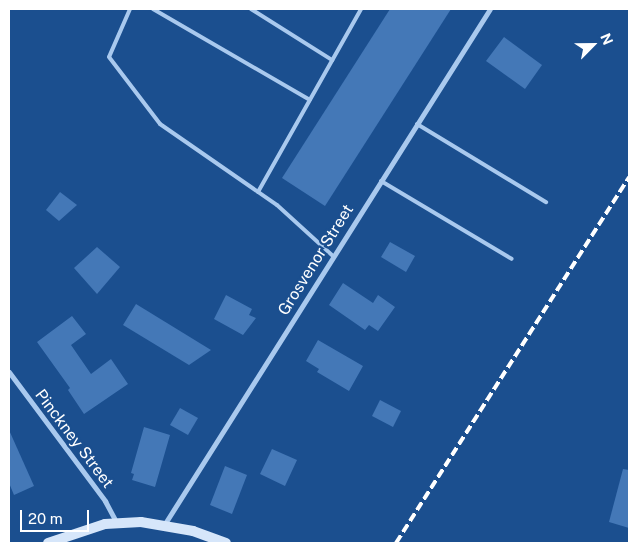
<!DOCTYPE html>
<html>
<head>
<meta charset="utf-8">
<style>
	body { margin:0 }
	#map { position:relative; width:638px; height:552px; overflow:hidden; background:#1b4f8f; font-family:"Public Sans",sans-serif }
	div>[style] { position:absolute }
	.building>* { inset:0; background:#4478b7 }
	.lane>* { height:4px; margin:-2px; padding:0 2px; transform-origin:2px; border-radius:2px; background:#a9c9ee }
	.street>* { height:5px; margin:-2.5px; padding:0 2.5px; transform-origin:2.5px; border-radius:2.5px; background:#a9c9ee }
	.secondary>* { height:10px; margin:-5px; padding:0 5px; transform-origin:5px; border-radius:5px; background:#d6e6fa }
	.rail>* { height:4px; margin-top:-2px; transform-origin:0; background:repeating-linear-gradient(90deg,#fff 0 9px,transparent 0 13px) }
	span { translate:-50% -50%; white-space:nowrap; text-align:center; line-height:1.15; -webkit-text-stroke:4.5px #1b4f8f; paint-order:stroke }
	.street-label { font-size:16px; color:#fff }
	.frame { position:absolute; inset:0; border:10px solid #fff; pointer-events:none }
	.north { position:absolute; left:568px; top:20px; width:50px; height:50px; -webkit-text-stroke:4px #1b4f8f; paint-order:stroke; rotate:67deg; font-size:14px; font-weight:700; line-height:20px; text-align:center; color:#fff }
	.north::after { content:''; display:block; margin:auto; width:18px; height:22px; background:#fff; clip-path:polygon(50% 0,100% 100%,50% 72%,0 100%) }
	.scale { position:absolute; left:20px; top:510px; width:69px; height:22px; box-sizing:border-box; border:2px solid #fff; border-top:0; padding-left:6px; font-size:15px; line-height:18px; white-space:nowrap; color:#fff; -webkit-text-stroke:4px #1b4f8f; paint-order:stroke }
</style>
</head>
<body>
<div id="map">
	<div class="building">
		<i style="clip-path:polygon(390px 9px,451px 9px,325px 206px,282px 178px)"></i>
		<i style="clip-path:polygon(504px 37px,542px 65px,525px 89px,486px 61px)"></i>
		<i style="clip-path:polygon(60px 192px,77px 205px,59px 221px,46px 210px)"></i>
		<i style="clip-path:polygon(390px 242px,415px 256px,406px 272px,381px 257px)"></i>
		<i style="clip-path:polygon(97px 247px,120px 267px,97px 294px,74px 268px)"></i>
		<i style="clip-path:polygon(343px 283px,373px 303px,378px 295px,395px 307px,378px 331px,369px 325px,365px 330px,329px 305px)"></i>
		<i style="clip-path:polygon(226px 295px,252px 309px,249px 315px,256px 318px,243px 335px,214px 319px)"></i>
		<i style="clip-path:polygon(136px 304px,211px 350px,189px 365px,123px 325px)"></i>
		<i style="clip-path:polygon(72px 316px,86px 334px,71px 345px,91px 374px,111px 359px,128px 384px,84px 414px,68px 390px,70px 388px,37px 342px)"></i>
		<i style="clip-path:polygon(318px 340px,363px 366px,349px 391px,317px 372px,319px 369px,306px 361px)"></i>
		<i style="clip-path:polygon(380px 400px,401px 411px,393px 427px,372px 416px)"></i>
		<i style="clip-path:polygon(180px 408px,198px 418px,188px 435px,170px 425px)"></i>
		<i style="clip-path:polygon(144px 427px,170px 435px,155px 487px,132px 480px,134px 474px,131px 473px)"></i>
		<i style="clip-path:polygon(9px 430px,34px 486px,14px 495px,9px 483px)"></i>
		<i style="clip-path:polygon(272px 449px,297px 460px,285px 486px,260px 474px)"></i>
		<i style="clip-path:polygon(225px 466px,247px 475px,232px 514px,210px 505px)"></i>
		<i style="clip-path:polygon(623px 469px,629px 470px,629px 528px,609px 522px)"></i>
	</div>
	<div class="lane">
		<i style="left:130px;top:9px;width:52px;rotate:113.6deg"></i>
		<i style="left:109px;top:57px;width:84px;rotate:52.7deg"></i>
		<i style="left:160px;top:124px;width:142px;rotate:34.7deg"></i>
		<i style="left:277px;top:205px;width:76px;rotate:42.3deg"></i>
		<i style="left:153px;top:9px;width:181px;rotate:30.1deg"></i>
		<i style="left:251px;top:9px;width:96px;rotate:32.2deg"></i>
		<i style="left:417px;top:124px;width:151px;rotate:31.2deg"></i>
		<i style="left:381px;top:181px;width:152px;rotate:30.8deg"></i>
		<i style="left:258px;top:192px;width:210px;rotate:-60.6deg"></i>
	</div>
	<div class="street">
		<i style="left:9px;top:372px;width:161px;rotate:53.3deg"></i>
		<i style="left:105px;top:501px;width:24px;rotate:62deg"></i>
		<i style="left:164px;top:525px;width:610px;rotate:-57.72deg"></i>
	</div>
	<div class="secondary">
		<i style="left:48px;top:543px;width:60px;rotate:-18.4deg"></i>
		<i style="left:105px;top:524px;width:36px;rotate:-3deg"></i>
		<i style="left:141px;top:522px;width:53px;rotate:9.8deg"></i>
		<i style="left:193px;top:531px;width:35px;rotate:20deg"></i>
	</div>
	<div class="rail">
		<i style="left:396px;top:543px;width:434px;rotate:-57.5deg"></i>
	</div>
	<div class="street-label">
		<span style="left:316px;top:260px;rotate:-58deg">Grosvenor Street</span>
		<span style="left:74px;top:439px;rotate:53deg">Pinckney Street</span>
	</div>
	<div class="frame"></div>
	<div class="north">N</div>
	<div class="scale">20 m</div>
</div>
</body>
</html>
